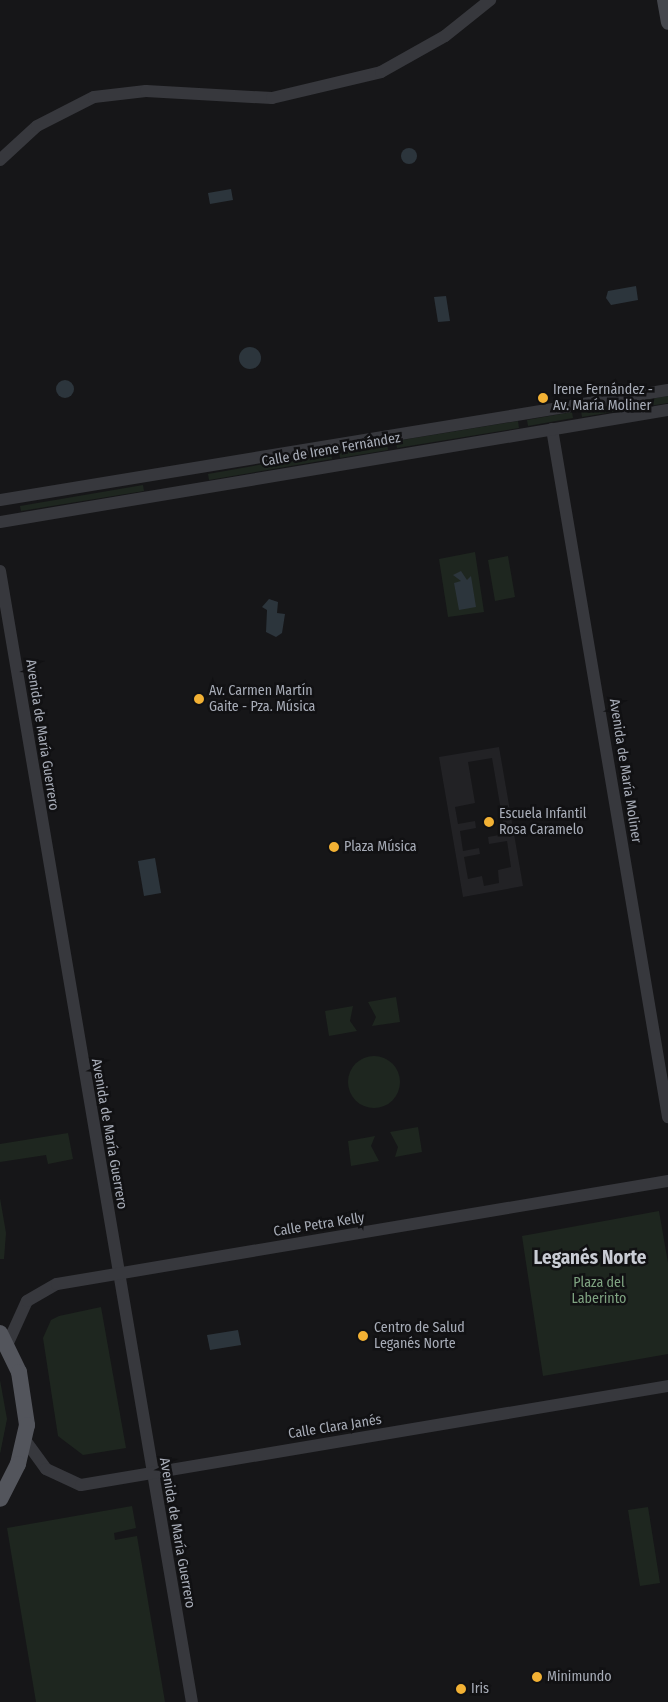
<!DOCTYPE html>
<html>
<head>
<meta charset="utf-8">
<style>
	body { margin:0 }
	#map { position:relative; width:668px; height:1702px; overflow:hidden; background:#161618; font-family:"Fira Sans Condensed",sans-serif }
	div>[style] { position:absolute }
	.built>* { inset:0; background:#222225 }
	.green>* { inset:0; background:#1e261f }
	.round { border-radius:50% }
	.water>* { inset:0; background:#2c353c }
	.tertiary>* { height:12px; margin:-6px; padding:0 6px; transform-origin:6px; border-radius:6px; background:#37383d }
	.secondary>* { height:14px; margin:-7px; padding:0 7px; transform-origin:7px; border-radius:7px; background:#45474d }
	.primary>* { height:16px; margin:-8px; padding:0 8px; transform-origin:8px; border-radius:8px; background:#53555c }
	.dots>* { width:14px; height:14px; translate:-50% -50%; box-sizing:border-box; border:2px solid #111113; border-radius:50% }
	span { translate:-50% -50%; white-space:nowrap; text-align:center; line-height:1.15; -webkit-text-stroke:5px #111113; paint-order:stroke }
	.poi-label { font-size:14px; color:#a8adb8 }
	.left { translate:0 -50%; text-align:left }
	.street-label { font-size:14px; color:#a8adb8 }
	.park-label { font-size:14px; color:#7fa381 }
	.district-label { font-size:19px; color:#c9ccd4; font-weight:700 }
</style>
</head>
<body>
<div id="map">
	<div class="built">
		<i style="clip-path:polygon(evenodd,499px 747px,523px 886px,463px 897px,439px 757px,499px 747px,492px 758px,505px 834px,488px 837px,489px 844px,507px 841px,511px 867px,498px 870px,499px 883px,484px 886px,482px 876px,468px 879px,464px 857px,480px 854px,479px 848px,463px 851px,460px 831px,476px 828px,475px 821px,458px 824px,455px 807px,475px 803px,468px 762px,492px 758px)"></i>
	</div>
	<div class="green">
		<i style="clip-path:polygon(668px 396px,668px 403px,582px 417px,581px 411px)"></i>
		<i style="clip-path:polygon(572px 412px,573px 418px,528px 426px,527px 420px)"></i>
		<i style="clip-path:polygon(518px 421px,519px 428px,397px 448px,396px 441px)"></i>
		<i style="clip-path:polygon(387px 442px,388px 450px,340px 458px,339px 451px)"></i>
		<i style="clip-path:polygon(331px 452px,332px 459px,209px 480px,208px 474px)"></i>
		<i style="clip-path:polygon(143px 485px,144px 491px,21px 511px,20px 506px)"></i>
		<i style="clip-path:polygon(475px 552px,484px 612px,448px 617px,439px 559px)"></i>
		<i style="clip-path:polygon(508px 556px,515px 597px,495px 601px,488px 560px)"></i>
		<i style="clip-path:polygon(396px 997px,400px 1022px,372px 1026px,376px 1017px,368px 1002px)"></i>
		<i style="clip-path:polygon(353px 1006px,350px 1021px,357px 1031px,329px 1036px,325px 1011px)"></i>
		<i class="round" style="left:348px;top:1056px;width:52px;height:52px"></i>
		<i style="clip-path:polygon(418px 1127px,422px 1152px,395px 1157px,398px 1147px,390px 1132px)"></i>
		<i style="clip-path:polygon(68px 1133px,73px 1159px,48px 1164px,46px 1155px,0 1162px,0 1144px)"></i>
		<i style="clip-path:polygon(375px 1136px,371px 1146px,379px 1161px,351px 1166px,348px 1141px)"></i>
		<i style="clip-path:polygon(0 1198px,6px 1233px,4px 1259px,0 1259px)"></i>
		<i style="clip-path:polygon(659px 1211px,668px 1263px,668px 1354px,543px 1376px,522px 1236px)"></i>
		<i style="clip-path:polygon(101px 1307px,126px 1448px,83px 1455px,58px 1436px,43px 1338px,51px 1320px,59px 1316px)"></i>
		<i style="clip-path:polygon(0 1380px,7px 1419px,0 1454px)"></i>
		<i style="clip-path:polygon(132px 1506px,136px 1528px,114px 1533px,115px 1540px,137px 1536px,165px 1702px,36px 1702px,7px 1528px)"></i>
		<i style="clip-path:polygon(648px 1507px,660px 1583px,640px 1586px,628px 1510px)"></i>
	</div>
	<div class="water">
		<i class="round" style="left:401px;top:148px;width:16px;height:16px"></i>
		<i style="clip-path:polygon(231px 189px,233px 200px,210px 204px,208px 193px)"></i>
		<i style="clip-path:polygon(636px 286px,638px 300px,611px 305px,606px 298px,608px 291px)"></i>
		<i style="clip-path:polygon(446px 296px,450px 321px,438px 322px,434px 297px)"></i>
		<i class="round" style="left:239px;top:347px;width:22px;height:22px"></i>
		<i class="round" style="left:56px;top:380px;width:18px;height:18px"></i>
		<i style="clip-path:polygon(461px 571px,467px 580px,471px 576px,476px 607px,459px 610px,454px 583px,461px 581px,453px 575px)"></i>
		<i style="clip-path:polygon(269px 599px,278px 602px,277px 613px,285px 614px,282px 633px,276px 637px,266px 632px,267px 610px,262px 607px)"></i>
		<i style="clip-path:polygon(155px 858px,161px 893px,144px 896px,138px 861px)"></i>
		<i style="clip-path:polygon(238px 1330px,241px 1345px,210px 1350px,207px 1335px)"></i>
	</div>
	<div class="tertiary">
		<i style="left:0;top:160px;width:50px;rotate:-42.6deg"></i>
		<i style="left:37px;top:126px;width:64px;rotate:-27deg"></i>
		<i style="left:94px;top:97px;width:52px;rotate:-6.6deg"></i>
		<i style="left:146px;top:91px;width:126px;rotate:3.2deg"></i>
		<i style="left:272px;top:98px;width:112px;rotate:-13.4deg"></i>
		<i style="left:381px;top:72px;width:73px;rotate:-29.4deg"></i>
		<i style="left:445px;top:36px;width:58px;rotate:-38.7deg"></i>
		<i style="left:552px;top:429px;width:698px;rotate:80.43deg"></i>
		<i style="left:0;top:500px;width:677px;rotate:-9.35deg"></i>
		<i style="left:0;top:522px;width:677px;rotate:-9.52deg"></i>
		<i style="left:0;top:571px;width:1147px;rotate:80.37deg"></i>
		<i style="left:7px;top:1345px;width:48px;rotate:-65.6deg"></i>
		<i style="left:27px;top:1301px;width:34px;rotate:-30deg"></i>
		<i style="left:57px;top:1284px;width:620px;rotate:-9.57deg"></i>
		<i style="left:25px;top:1440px;width:36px;rotate:54deg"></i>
		<i style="left:46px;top:1469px;width:38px;rotate:25deg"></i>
		<i style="left:81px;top:1485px;width:595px;rotate:-9.57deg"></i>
	</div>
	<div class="secondary">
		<i style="left:664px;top:0;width:23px;rotate:80deg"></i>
	</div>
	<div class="primary">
		<i style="left:0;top:1333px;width:43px;rotate:64deg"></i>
		<i style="left:19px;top:1372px;width:54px;rotate:81.4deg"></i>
		<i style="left:27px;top:1425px;width:40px;rotate:103deg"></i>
		<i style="left:18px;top:1464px;width:39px;rotate:117deg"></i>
	</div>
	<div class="dots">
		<i style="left:543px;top:398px;background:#f2b134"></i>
		<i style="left:199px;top:699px;background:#f2b134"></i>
		<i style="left:489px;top:822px;background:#f2b134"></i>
		<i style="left:334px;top:847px;background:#f2b134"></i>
		<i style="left:363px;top:1336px;background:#f2b134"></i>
		<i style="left:537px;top:1677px;background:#f2b134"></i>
		<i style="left:461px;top:1689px;background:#f2b134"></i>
	</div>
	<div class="poi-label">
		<span class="left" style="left:553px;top:398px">Irene Fernández -<br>Av. María Moliner</span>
		<span class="left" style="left:209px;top:699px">Av. Carmen Martín<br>Gaite - Pza. Música</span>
		<span class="left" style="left:499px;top:822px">Escuela Infantil<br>Rosa Caramelo</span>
		<span class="left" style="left:344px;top:847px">Plaza Música</span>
		<span class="left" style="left:374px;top:1336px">Centro de Salud<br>Leganés Norte</span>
		<span class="left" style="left:547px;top:1677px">Minimundo</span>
		<span class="left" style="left:471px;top:1689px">Iris</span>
	</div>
	<div class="street-label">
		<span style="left:331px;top:450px;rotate:-10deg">Calle de Irene Fernández</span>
		<span style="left:42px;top:735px;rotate:81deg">Avenida de María Guerrero</span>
		<span style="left:625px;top:771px;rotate:81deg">Avenida de María Moliner</span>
		<span style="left:109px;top:1134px;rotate:80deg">Avenida de María Guerrero</span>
		<span style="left:319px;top:1225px;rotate:-9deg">Calle Petra Kelly</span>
		<span style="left:335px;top:1427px;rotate:-9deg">Calle Clara Janés</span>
		<span style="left:177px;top:1533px;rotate:80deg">Avenida de María Guerrero</span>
	</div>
	<div class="park-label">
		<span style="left:599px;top:1291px">Plaza del<br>Laberinto</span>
	</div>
	<div class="district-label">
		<span style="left:590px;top:1258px">Leganés Norte</span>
	</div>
</div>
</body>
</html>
